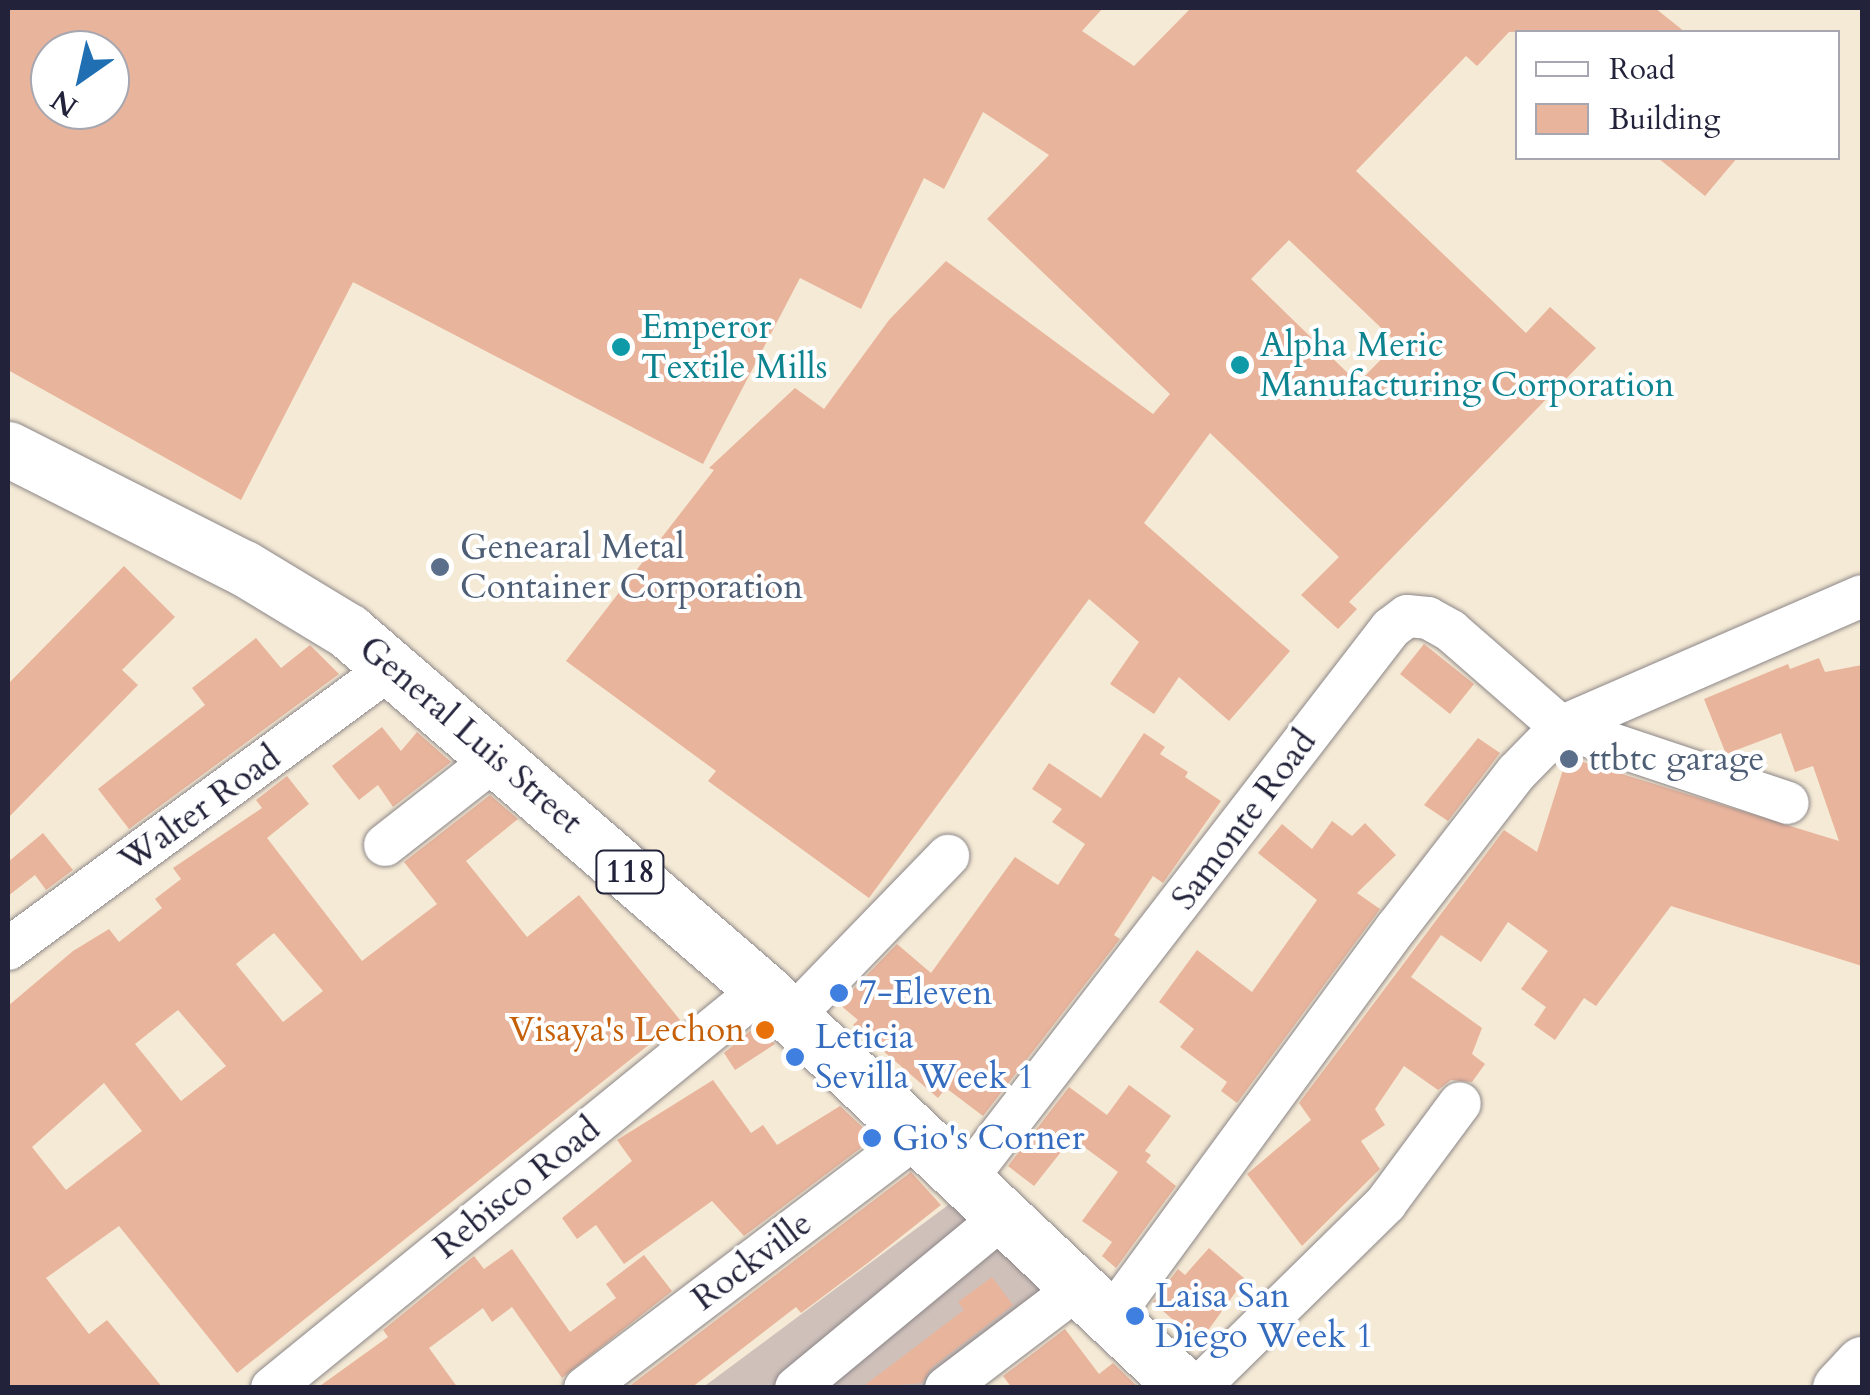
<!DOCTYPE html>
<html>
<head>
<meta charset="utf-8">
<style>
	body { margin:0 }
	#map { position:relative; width:1870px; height:1395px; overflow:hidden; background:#f5ead5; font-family:Cardo,serif }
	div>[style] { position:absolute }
	.industrial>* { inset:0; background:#cfc0ba }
	.building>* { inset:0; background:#e9b49c }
	.roads { filter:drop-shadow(0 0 2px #8c8688) drop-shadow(0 0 2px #8c8688) }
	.minor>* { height:42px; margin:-21px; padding:0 21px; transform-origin:21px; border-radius:21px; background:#fff }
	.major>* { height:55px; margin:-27.5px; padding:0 27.5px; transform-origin:27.5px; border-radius:27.5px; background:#fff }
	.dots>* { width:28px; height:28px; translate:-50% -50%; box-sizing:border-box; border:5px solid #fff; border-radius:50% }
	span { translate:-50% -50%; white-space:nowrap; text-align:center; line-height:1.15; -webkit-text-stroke:8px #fff; paint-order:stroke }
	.shield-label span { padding:2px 8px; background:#fff; border:2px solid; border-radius:8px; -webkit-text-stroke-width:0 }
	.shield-label { font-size:32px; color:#22223b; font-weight:700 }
	.culture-label { font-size:35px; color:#0d838f }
	.left { translate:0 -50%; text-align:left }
	.service-label { font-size:35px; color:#4e5e75 }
	.street-label { font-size:35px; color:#22223b }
	.shop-label { font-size:35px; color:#366cbe }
	.food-label { font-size:35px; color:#c56008 }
	.right { translate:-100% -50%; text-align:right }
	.frame { position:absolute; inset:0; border:10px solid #22223b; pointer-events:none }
	.legend { position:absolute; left:1515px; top:30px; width:325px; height:130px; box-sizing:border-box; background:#fff; border:2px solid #a7a7b1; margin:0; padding:12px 18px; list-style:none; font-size:30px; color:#22223b }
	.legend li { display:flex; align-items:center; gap:20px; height:50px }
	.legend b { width:50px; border:2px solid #a7a7b1 }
	.north { position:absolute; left:30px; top:30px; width:100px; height:100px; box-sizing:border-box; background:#fff; border:2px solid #a7a7b1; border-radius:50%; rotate:214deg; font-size:28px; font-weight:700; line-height:40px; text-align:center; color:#22223b }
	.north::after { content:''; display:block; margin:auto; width:35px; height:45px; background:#1f6fb2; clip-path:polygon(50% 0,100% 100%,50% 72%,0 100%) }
</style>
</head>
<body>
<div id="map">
	<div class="industrial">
		<i style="clip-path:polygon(963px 1194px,1061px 1286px,924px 1387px,702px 1388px)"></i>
	</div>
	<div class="building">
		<i style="clip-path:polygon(evenodd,8px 8px,1103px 8px,1082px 31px,1134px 66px,1191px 8px,1655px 8px,1685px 32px,1509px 32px,1477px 66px,1466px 56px,1356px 171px,1526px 333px,1550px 307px,1596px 348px,1349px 602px,1357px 609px,1338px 629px,1301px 595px,1339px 557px,1210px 433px,1144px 523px,1290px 651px,1229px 721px,1179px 677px,1154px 714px,1110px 684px,1139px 642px,1089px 599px,869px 898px,708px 781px,716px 771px,566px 661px,714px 470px,709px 468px,795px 388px,824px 409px,889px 320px,946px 261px,1153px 414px,1170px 394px,987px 219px,1049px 155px,983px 112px,944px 189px,924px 178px,861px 309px,800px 278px,703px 464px,353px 282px,241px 500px,8px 370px,8px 8px,50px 50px,110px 50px,110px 110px,50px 110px,50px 50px,8px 8px,1289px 240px,1397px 343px,1358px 383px,1251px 279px,1289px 240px)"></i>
		<i style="clip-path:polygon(1658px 158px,1737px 158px,1705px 196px)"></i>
		<i style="clip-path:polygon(124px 566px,175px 617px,122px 670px,138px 685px,8px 818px,8px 684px)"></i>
		<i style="clip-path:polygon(256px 638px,281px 668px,310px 645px,339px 674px,129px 829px,98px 789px,205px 705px,192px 688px)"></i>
		<i style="clip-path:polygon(1424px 644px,1474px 684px,1450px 714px,1400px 674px)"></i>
		<i style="clip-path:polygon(1819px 658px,1825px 672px,1862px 665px,1862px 966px,1671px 906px,1596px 1006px,1584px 998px,1555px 1040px,1534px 1025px,1546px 1007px,1521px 989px,1548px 951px,1508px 922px,1481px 962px,1441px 935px,1411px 977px,1482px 1028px,1472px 1054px,1485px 1064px,1472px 1082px,1451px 1080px,1438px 1090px,1404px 1066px,1375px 1109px,1385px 1125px,1361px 1141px,1380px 1169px,1302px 1246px,1247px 1174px,1311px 1120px,1299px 1103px,1504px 830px,1537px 852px,1567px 757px,1839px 841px,1813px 766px,1795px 772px,1781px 733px,1726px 754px,1704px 699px,1788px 664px,1790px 669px)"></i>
		<i style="clip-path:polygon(382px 727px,401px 751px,417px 732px,451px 762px,393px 807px,378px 785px,359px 800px,332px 766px)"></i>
		<i style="clip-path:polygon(1144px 733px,1165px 747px,1160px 754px,1188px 772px,1185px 777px,1221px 801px,1163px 883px,1153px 876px,1114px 935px,1120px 939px,983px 1116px,946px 1088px,938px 1098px,853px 1025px,858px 1020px,839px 1004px,897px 944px,931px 973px,1015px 857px,1058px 885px,1085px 844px,1052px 822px,1062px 809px,1032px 789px,1049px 763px,1101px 798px)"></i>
		<i style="clip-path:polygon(1478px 738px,1500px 753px,1448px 821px,1424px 805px)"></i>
		<i style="clip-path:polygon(evenodd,287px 776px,309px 804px,267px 838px,362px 961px,437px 904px,404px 862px,490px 795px,518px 819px,466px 861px,527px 937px,579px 895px,680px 1020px,237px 1373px,119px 1226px,46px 1278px,89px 1334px,107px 1320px,163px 1388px,8px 1388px,8px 1006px,73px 951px,109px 929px,119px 942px,162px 908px,155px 899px,181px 879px,173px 868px,262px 808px,256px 800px,287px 776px,274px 933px,323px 991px,283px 1022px,236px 964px,274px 933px,287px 776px,178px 1010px,226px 1066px,181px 1101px,135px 1044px,178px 1010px,287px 776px,104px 1083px,142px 1131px,66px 1190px,32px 1147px,104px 1083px)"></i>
		<i style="clip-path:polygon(1332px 821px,1352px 836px,1365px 823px,1396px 855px,1357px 893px,1380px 909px,1237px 1103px,1221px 1091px,1227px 1082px,1180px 1047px,1194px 1029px,1159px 1002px,1197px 950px,1252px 992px,1317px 900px,1258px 853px,1282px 824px,1312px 849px)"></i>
		<i style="clip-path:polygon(43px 833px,73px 870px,46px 890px,35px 875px,8px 896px,8px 862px)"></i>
		<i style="clip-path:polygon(756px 1026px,775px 1044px,735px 1070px,724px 1053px)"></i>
		<i style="clip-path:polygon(713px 1080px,751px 1133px,763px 1125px,777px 1145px,840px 1106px,874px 1138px,744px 1236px,712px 1201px,624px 1264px,596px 1225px,577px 1239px,562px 1218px,632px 1161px,617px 1140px)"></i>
		<i style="clip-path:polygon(1129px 1085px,1171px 1116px,1145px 1151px,1151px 1155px,1146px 1162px,1176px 1186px,1116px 1268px,1102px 1256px,1112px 1242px,1082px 1221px,1118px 1172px,1072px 1138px,1034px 1186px,1008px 1166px,1069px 1087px,1107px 1115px)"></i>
		<i style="clip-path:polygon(911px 1172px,941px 1205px,869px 1262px,801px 1313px,796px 1307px,691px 1388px,627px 1388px)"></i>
		<i style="clip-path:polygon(1209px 1248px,1245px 1279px,1199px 1343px,1153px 1302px,1178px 1269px,1185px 1275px)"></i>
		<i style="clip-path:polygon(512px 1249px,570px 1332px,616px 1298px,606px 1284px,644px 1255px,672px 1291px,562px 1378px,512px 1307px,492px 1322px,483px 1308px,429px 1348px,458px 1388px,317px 1388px,388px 1337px,383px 1330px,474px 1256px,484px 1269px)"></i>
		<i style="clip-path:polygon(992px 1277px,1013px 1305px,931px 1368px,922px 1383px,861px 1388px,964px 1310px,958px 1302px)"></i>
		<i style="clip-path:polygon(1065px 1329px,1099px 1374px,1113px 1363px,1139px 1388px,1012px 1388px,1003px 1376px)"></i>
	</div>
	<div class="roads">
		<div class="minor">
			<i style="left:385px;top:845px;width:140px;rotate:-38deg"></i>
			<i style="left:8px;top:949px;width:475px;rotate:-36.3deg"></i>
			<i style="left:791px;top:1018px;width:226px;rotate:-45.9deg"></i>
			<i style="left:966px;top:1179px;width:696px;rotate:-52.36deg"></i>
			<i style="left:1391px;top:628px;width:20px;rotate:-37deg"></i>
			<i style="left:1407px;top:616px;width:21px;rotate:5deg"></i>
			<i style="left:1428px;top:618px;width:26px;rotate:29deg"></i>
			<i style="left:1451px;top:631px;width:146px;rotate:41.1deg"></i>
			<i style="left:1561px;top:727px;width:239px;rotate:18.5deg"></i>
			<i style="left:1112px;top:1316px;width:482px;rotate:-53.8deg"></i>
			<i style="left:1397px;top:927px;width:196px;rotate:-52.3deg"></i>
			<i style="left:1517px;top:772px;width:63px;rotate:-45.6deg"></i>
			<i style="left:1561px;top:727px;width:328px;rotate:-23.5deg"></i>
			<i style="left:272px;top:1388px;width:632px;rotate:-39.16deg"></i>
			<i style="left:585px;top:1388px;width:420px;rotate:-37.2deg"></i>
			<i style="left:796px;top:1388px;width:271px;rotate:-39.6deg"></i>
			<i style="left:946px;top:1388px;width:167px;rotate:-37.2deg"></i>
			<i style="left:1198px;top:1388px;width:264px;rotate:-44.5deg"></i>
			<i style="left:1386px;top:1203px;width:124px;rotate:-53.5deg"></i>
		</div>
		<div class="major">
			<i style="left:8px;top:449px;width:264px;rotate:26.8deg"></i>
			<i style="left:244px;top:568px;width:122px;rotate:31.2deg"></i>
			<i style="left:348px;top:631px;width:547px;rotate:40.85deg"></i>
			<i style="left:762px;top:989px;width:581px;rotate:43.33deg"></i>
			<i style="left:1840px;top:1388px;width:33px;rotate:-47deg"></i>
		</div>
	</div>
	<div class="dots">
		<i style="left:621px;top:347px;background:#0f9aa8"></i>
		<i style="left:1240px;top:365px;background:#0f9aa8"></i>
		<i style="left:440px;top:567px;background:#5c6f8a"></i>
		<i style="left:1569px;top:759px;background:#5c6f8a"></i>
		<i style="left:839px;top:993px;background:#3f7fe0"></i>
		<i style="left:765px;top:1030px;background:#e8710a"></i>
		<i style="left:795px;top:1057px;background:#3f7fe0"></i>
		<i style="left:872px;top:1138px;background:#3f7fe0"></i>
		<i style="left:1135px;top:1316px;background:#3f7fe0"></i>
	</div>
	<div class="shield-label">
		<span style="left:630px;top:872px">118</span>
	</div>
	<div class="culture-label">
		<span class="left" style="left:641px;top:347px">Emperor<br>Textile Mills</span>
		<span class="left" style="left:1260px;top:365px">Alpha Meric<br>Manufacturing Corporation</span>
	</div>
	<div class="service-label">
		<span class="left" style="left:460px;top:567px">Genearal Metal<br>Container Corporation</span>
		<span class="left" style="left:1589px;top:759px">ttbtc garage</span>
	</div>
	<div class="street-label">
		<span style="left:471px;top:735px;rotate:41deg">General Luis Street</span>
		<span style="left:200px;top:809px;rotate:-36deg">Walter Road</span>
		<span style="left:1244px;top:820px;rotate:-53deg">Samonte Road</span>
		<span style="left:517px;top:1188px;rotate:-39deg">Rebisco Road</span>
		<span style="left:752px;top:1261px;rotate:-37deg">Rockville</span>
	</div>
	<div class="shop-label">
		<span class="left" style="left:859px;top:993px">7-Eleven</span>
		<span class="left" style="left:815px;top:1057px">Leticia<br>Sevilla Week 1</span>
		<span class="left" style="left:892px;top:1138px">Gio's Corner</span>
		<span class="left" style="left:1155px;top:1316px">Laisa San<br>Diego Week 1</span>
	</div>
	<div class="food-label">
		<span class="right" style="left:745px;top:1030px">Visaya's Lechon</span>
	</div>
	<div class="frame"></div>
	<ul class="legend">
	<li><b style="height:12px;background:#fff"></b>Road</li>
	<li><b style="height:28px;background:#e9b49c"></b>Building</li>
	</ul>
	<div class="north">N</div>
</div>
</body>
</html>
